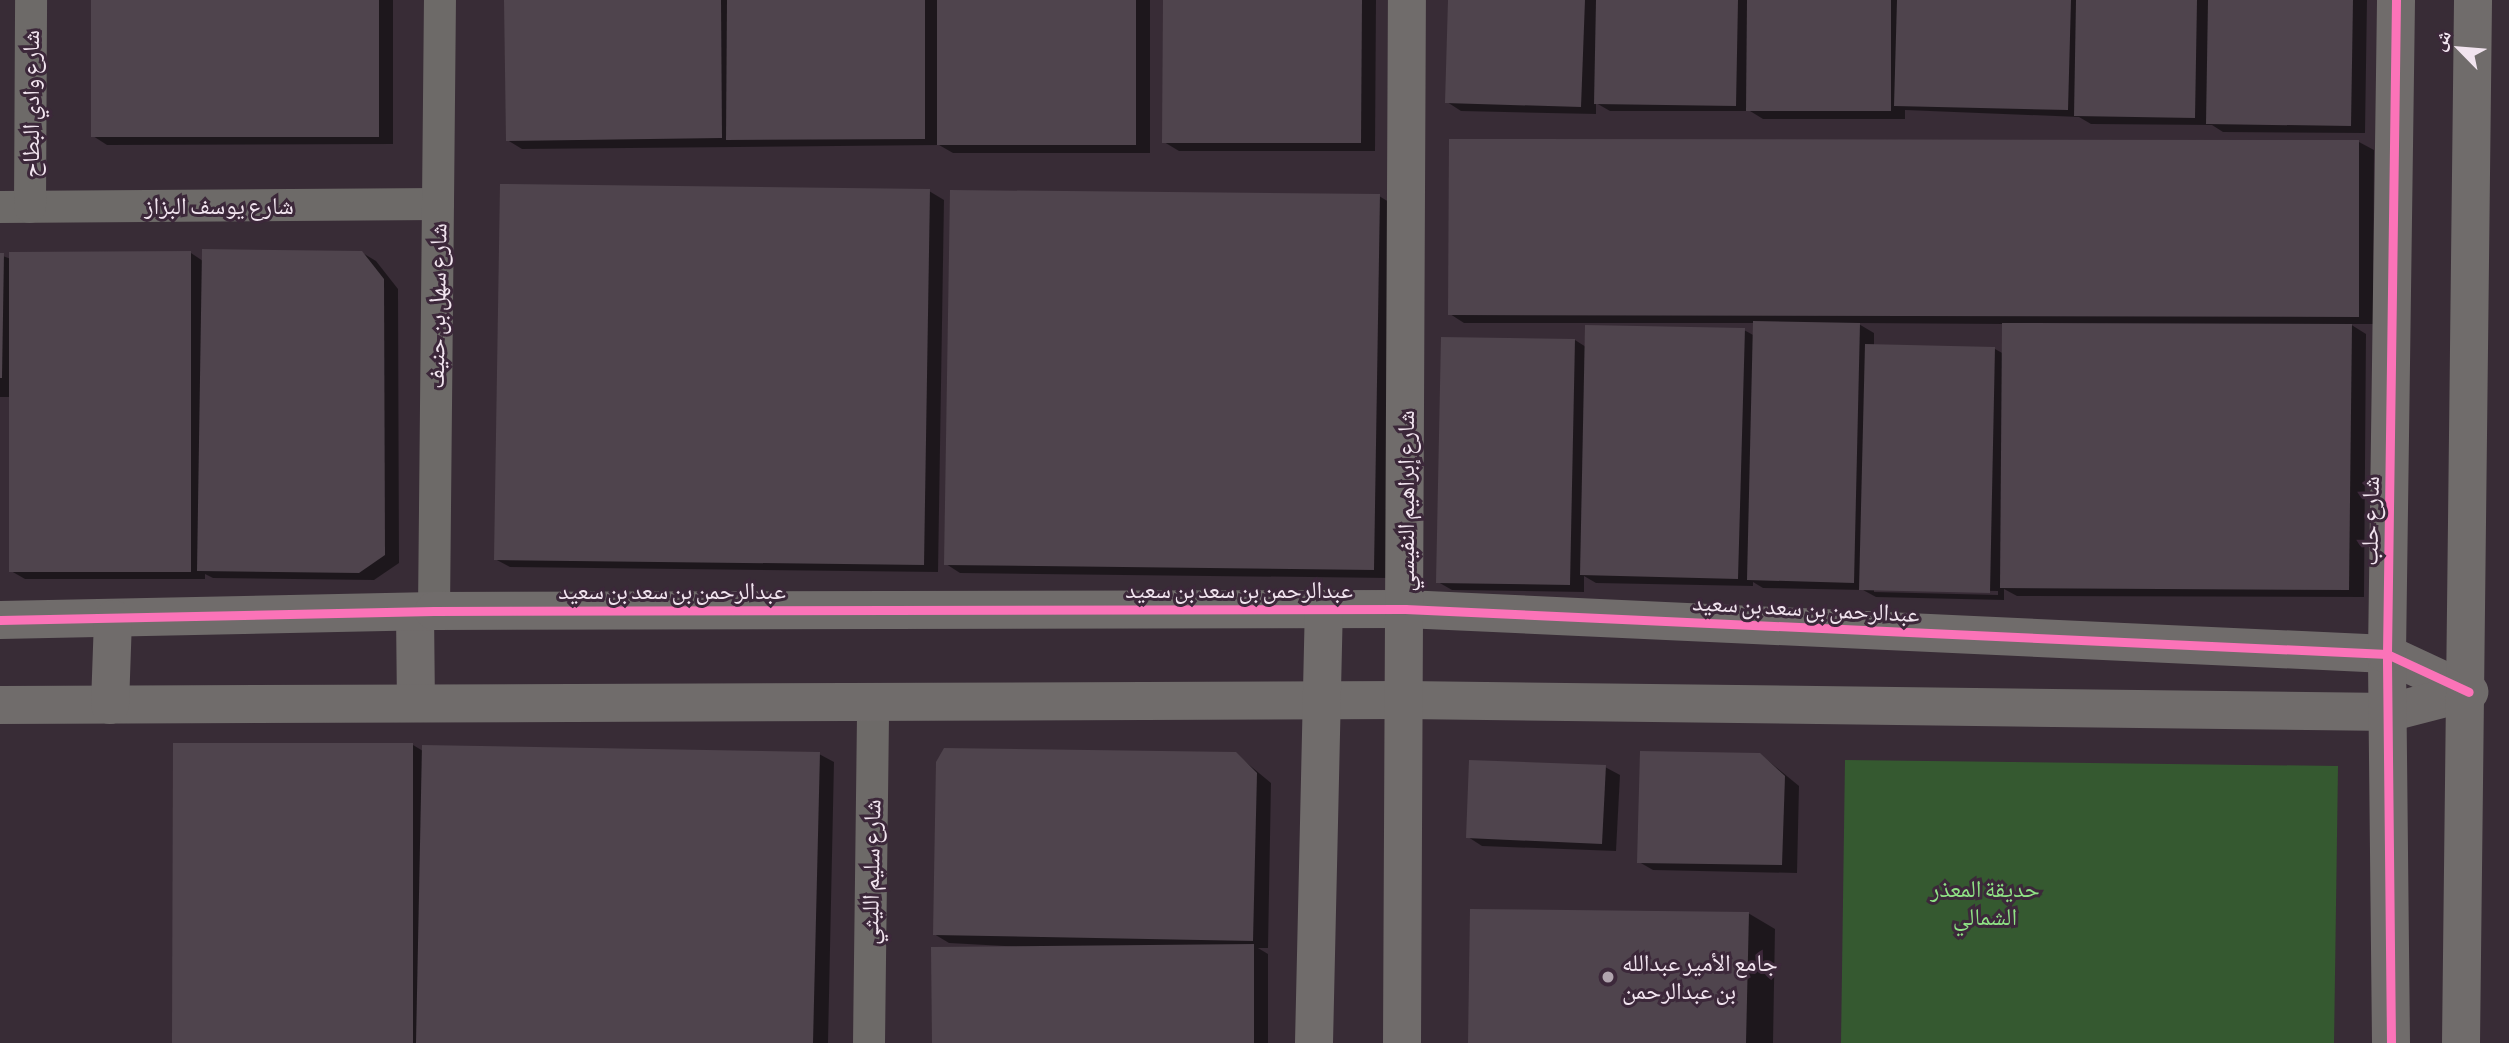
<!DOCTYPE html>
<html>
<head>
<meta charset="utf-8">
<style>
	body { margin:0 }
	#map { position:relative; width:2509px; height:1043px; overflow:hidden; background:#382c36; font-family:"Asap Condensed","Noto Naskh Arabic",sans-serif }
	div>[style] { position:absolute }
	.green>* { inset:0; background:#355930 }
	.shadow>* { inset:0; background:#0007 }
	.building>* { inset:0; background:#4f444d }
	.street>* { height:32px; margin:-16px; padding:0 16px; transform-origin:16px; border-radius:16px; background:#6d6a68 }
	.secondary>* { height:38px; margin:-19px; padding:0 19px; transform-origin:19px; border-radius:19px; background:#706c6b }
	.cycleway>* { height:9px; margin:-4.5px; padding:0 4.5px; transform-origin:4.5px; border-radius:4.5px; background:#fb73b8 }
	.dots>* { width:19px; height:19px; translate:-50% -50%; box-sizing:border-box; border:4px solid #3c283a; border-radius:50% }
	span { translate:-50% -50%; white-space:nowrap; text-align:center; line-height:1.15; -webkit-text-stroke:6px #3c283a; paint-order:stroke }
	.street-label { font-size:24px; color:#f1e4ef }
	.park-label { font-size:24px; color:#8fe285 }
	.poi-label { font-size:24px; color:#f1e4ef }
	.left { translate:0 -50%; text-align:left }
	.north { position:absolute; left:2425px; top:14px; width:70px; height:70px; -webkit-text-stroke:5px #3c283a; paint-order:stroke; rotate:295deg; font-size:19px; font-weight:700; line-height:28px; text-align:center; color:#f1e4ef }
	.north::after { content:''; display:block; margin:auto; width:24px; height:32px; background:#f1e4ef; clip-path:polygon(50% 0,100% 100%,50% 72%,0 100%) }
</style>
</head>
<body>
<div id="map">
	<div class="green">
		<i style="clip-path:polygon(1845px 760px,2338px 766px,2334px 1043px,1841px 1043px)"></i>
	</div>
	<div class="shadow">
		<i style="clip-path:polygon(93px 0,393px 0,393px 144px,107px 145px,93px 136px)"></i>
		<i style="clip-path:polygon(506px 0,1150px 0,1150px 153px,953px 153px,939px 145px,522px 149px,507px 140px)"></i>
		<i style="clip-path:polygon(1165px 0,1376px 0,1375px 151px,1179px 151px,1164px 142px)"></i>
		<i style="clip-path:polygon(1450px 0,2367px 0,2365px 133px,2223px 132px,2212px 125px,2091px 124px,2079px 117px,1905px 110px,1905px 119px,1763px 119px,1750px 111px,1610px 111px,1596px 103px,1596px 114px,1461px 111px,1447px 102px)"></i>
		<i style="clip-path:polygon(evenodd,2359px 142px,2374px 150px,2373px 324px,2350px 324px,2366px 334px,2364px 597px,2017px 596px,2004px 589px,2004px 600px,1876px 597px,1863px 590px,1763px 588px,1753px 582px,1753px 586px,1596px 583px,1584px 576px,1584px 592px,1452px 590px,1438px 582px,1575px 340px,1586px 347px,1744px 330px,1755px 336px,1755px 323px,1464px 323px,1450px 314px,2359px 142px,1857px 323px,2004px 324px,2004px 354px,1995px 349px,1874px 346px,1874px 333px,1857px 323px,2359px 142px,1874px 589px,1998px 591px,1998px 595px,1874px 592px,1874px 589px)"></i>
		<i style="clip-path:polygon(929px 191px,944px 200px,938px 572px,510px 567px,495px 559px)"></i>
		<i style="clip-path:polygon(1379px 196px,1394px 205px,1388px 578px,960px 573px,946px 564px)"></i>
		<i style="clip-path:polygon(361px 252px,376px 261px,398px 289px,399px 563px,374px 580px,213px 578px,205px 574px,205px 579px,25px 579px,11px 571px,11px 397px,0 397px,0 255px,11px 259px,191px 253px,203px 261px)"></i>
		<i style="clip-path:polygon(413px 745px,423px 751px,819px 754px,834px 762px,828px 1043px,174px 1043px)"></i>
		<i style="clip-path:polygon(1236px 754px,1271px 783px,1268px 948px,1258px 948px,1268px 954px,1268px 1043px,933px 1043px,1044px 948px,949px 943px,934px 934px)"></i>
		<i style="clip-path:polygon(1760px 754px,1799px 786px,1797px 873px,1653px 870px,1639px 862px)"></i>
		<i style="clip-path:polygon(1605px 767px,1620px 775px,1616px 851px,1482px 846px,1468px 837px)"></i>
		<i style="clip-path:polygon(1748px 913px,1775px 929px,1773px 1043px,1470px 1043px)"></i>
	</div>
	<div class="building">
		<i style="clip-path:polygon(91px 0,379px 0,379px 137px,91px 137px)"></i>
		<i style="clip-path:polygon(504px 0,721px 0,722px 138px,506px 141px)"></i>
		<i style="clip-path:polygon(727px 0,925px 0,925px 139px,726px 140px)"></i>
		<i style="clip-path:polygon(937px 0,1136px 0,1136px 145px,937px 145px)"></i>
		<i style="clip-path:polygon(1163px 0,1362px 0,1361px 143px,1162px 143px)"></i>
		<i style="clip-path:polygon(1448px 0,1585px 0,1581px 107px,1445px 103px)"></i>
		<i style="clip-path:polygon(1596px 0,1738px 0,1736px 106px,1594px 104px)"></i>
		<i style="clip-path:polygon(1747px 0,1891px 0,1891px 111px,1746px 111px)"></i>
		<i style="clip-path:polygon(1897px 0,2071px 0,2068px 110px,1894px 106px)"></i>
		<i style="clip-path:polygon(2076px 0,2197px 0,2195px 118px,2074px 116px)"></i>
		<i style="clip-path:polygon(2208px 0,2353px 0,2351px 126px,2206px 124px)"></i>
		<i style="clip-path:polygon(1449px 139px,2359px 140px,2359px 317px,1448px 315px)"></i>
		<i style="clip-path:polygon(500px 184px,930px 189px,924px 565px,494px 560px)"></i>
		<i style="clip-path:polygon(950px 190px,1380px 194px,1374px 570px,944px 565px)"></i>
		<i style="clip-path:polygon(202px 249px,362px 251px,384px 279px,385px 555px,359px 573px,197px 571px)"></i>
		<i style="clip-path:polygon(191px 251px,191px 572px,9px 572px,9px 252px)"></i>
		<i style="clip-path:polygon(0 253px,4px 253px,2px 378px,0 378px)"></i>
		<i style="clip-path:polygon(1753px 321px,1860px 323px,1854px 583px,1747px 580px)"></i>
		<i style="clip-path:polygon(2002px 323px,2352px 324px,2349px 590px,2000px 588px)"></i>
		<i style="clip-path:polygon(1585px 325px,1745px 328px,1738px 579px,1580px 575px)"></i>
		<i style="clip-path:polygon(1441px 337px,1575px 339px,1570px 585px,1436px 583px)"></i>
		<i style="clip-path:polygon(1865px 344px,1995px 347px,1990px 593px,1859px 590px)"></i>
		<i style="clip-path:polygon(173px 743px,413px 743px,413px 1043px,172px 1043px)"></i>
		<i style="clip-path:polygon(422px 745px,820px 752px,813px 1043px,416px 1043px)"></i>
		<i style="clip-path:polygon(944px 748px,1236px 752px,1257px 773px,1253px 941px,933px 935px,936px 762px)"></i>
		<i style="clip-path:polygon(1640px 751px,1760px 753px,1785px 776px,1782px 865px,1637px 863px)"></i>
		<i style="clip-path:polygon(1469px 760px,1606px 765px,1602px 844px,1466px 838px)"></i>
		<i style="clip-path:polygon(1470px 909px,1749px 912px,1746px 1043px,1468px 1043px)"></i>
		<i style="clip-path:polygon(1254px 944px,1254px 1043px,932px 1043px,931px 947px)"></i>
	</div>
	<div class="street">
		<i style="left:0;top:207px;width:438px;rotate:-0.4deg"></i>
		<i style="left:30px;top:207px;width:207px;rotate:-89.7deg"></i>
		<i style="left:434px;top:611px;width:611px;rotate:-89.44deg"></i>
		<i style="left:869px;top:1043px;width:343px;rotate:-89.3deg"></i>
	</div>
	<div class="secondary">
		<i style="left:415px;top:612px;width:91px;rotate:89.4deg"></i>
		<i style="left:0;top:620px;width:434px;rotate:-1.2deg"></i>
		<i style="left:434px;top:611px;width:971px;rotate:-0.12deg"></i>
		<i style="left:1405px;top:609px;width:983px;rotate:2.62deg"></i>
		<i style="left:2387px;top:654px;width:90px;rotate:24.9deg"></i>
		<i style="left:0;top:705px;width:1405px;rotate:-0.2deg"></i>
		<i style="left:1405px;top:700px;width:986px;rotate:0.7deg"></i>
		<i style="left:2391px;top:712px;width:81px;rotate:-14.4deg"></i>
		<i style="left:110px;top:705px;width:86px;rotate:-88deg"></i>
		<i style="left:1314px;top:1043px;width:434px;rotate:-88.7deg"></i>
		<i style="left:1402px;top:1043px;width:1043px;rotate:-89.73deg"></i>
		<i style="left:2391px;top:1043px;width:389px;rotate:-90.6deg"></i>
		<i style="left:2387px;top:654px;width:654px;rotate:-89.21deg"></i>
		<i style="left:2461px;top:1043px;width:1043px;rotate:-89.34deg"></i>
	</div>
	<div class="cycleway">
		<i style="left:0;top:620px;width:434px;rotate:-1.2deg"></i>
		<i style="left:434px;top:611px;width:971px;rotate:-0.12deg"></i>
		<i style="left:1405px;top:609px;width:983px;rotate:2.62deg"></i>
		<i style="left:2387px;top:654px;width:90px;rotate:24.9deg"></i>
		<i style="left:2391px;top:1043px;width:389px;rotate:-90.6deg"></i>
		<i style="left:2387px;top:654px;width:654px;rotate:-89.21deg"></i>
	</div>
	<div class="dots">
		<i style="left:1608px;top:977px;background:#b0a4ae"></i>
	</div>
	<div class="street-label">
		<span style="left:31px;top:104px;rotate:-90deg">شارع وادي البطاح</span>
		<span style="left:219px;top:206px">شارع يوسف البزاز</span>
		<span style="left:437px;top:306px;rotate:-89deg">شارع سهل بن حنيف</span>
		<span style="left:1406px;top:501px;rotate:-90deg">شارع إبراهيم النفيسي</span>
		<span style="left:2370px;top:521px;rotate:-89deg">شارع حلب</span>
		<span style="left:1239px;top:590px">عبدالرحمن بن سعد بن سعيد</span>
		<span style="left:672px;top:591px">عبدالرحمن بن سعد بن سعيد</span>
		<span style="left:1806px;top:608px;rotate:3deg">عبدالرحمن بن سعد بن سعيد</span>
		<span style="left:871px;top:872px;rotate:-89deg">شارع سليم الليثي</span>
	</div>
	<div class="park-label">
		<span style="left:1985px;top:903px">حديقة المعذر<br>الشمالي</span>
	</div>
	<div class="poi-label">
		<span class="left" style="left:1622px;top:977px">جامع الأمير عبدالله<br>بن عبدالرحمن</span>
	</div>
	<div class="north">ش</div>
</div>
</body>
</html>
